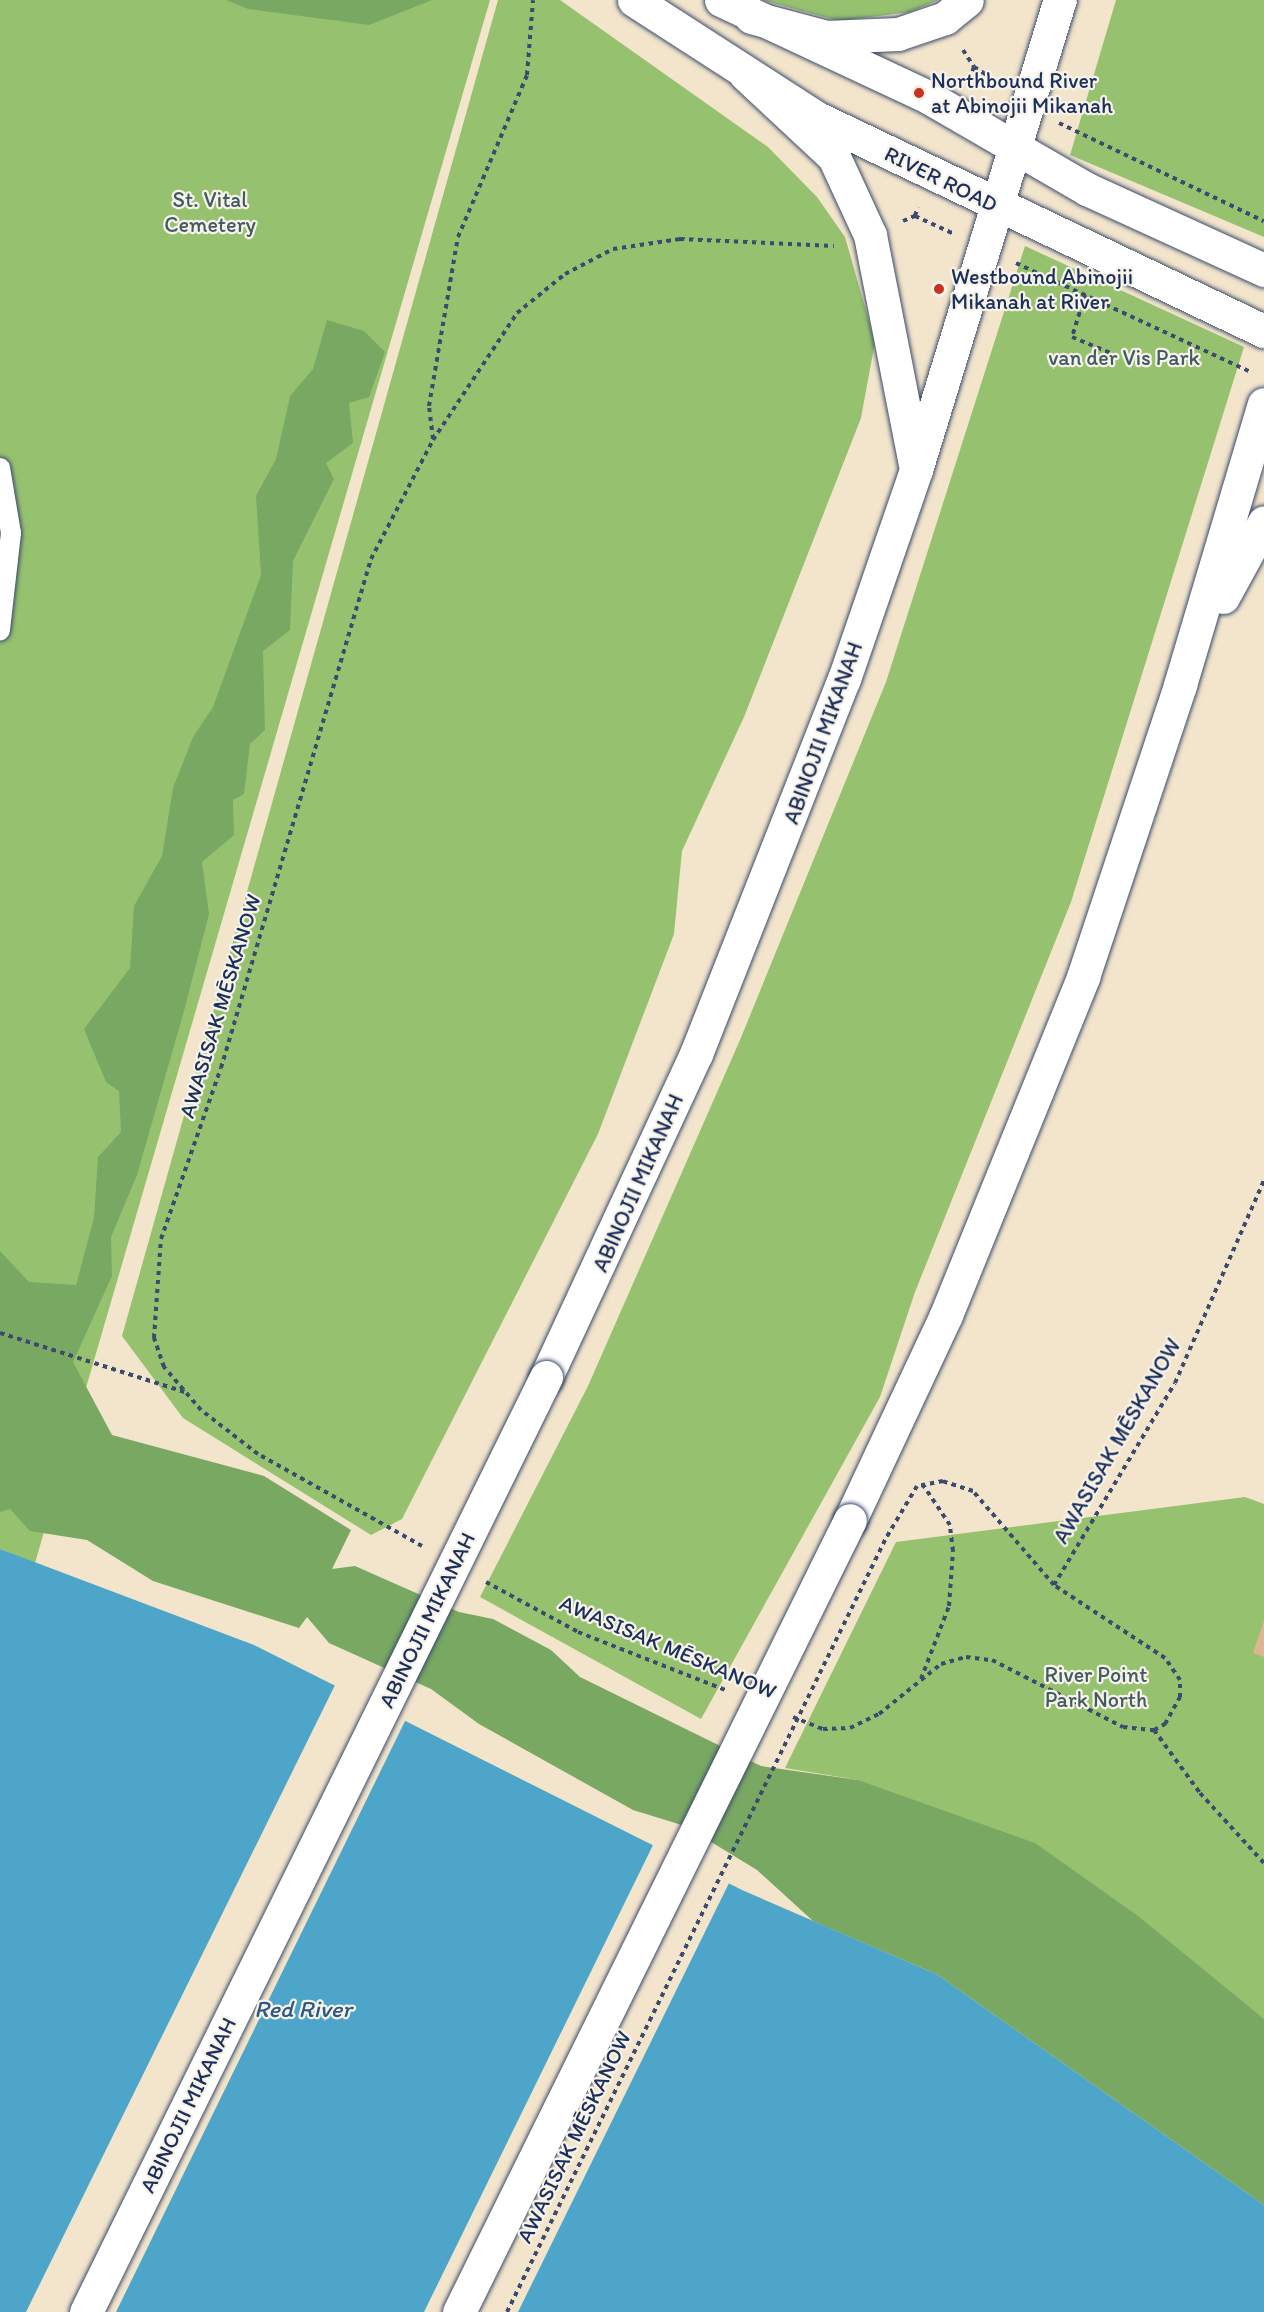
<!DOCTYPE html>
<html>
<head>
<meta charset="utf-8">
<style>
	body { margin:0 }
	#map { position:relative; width:1264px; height:2312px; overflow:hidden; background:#f2e5cb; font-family:Itim,sans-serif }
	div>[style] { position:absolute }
	.green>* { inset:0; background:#96c26f }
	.forest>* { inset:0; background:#78a862 }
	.water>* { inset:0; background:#4da5ca }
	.pier>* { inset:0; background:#f2e5cb }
	.building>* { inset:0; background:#dbb694 }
	.path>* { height:4px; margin-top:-2px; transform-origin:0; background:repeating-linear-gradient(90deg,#3b4a6e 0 4.5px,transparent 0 9px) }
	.roads { filter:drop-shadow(0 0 2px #3b4a6e) drop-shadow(0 0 2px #3b4a6e) }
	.lane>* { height:20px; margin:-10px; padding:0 10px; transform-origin:10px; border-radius:10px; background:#fff }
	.secondary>* { height:33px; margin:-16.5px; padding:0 16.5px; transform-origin:16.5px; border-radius:16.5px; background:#fff }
	.primary>* { height:33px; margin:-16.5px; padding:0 16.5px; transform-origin:16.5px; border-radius:16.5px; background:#fff }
	.path-bridge>* { height:4px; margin-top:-2px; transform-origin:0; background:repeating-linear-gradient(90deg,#3b4a6e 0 4.5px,transparent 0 9px) }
	.bridges { filter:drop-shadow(0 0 2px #3b4a6e) drop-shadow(0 0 2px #3b4a6e) }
	.primary-bridge>* { height:33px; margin:-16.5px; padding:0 16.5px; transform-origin:16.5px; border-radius:16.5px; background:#fff }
	.dots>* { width:16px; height:16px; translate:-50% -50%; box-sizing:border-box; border:3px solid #f7f3e8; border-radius:50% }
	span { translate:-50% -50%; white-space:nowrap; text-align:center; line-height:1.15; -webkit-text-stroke:4.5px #f7f3e8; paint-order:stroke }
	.poi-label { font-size:22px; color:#1b2f5e }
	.left { translate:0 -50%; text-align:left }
	.street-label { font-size:22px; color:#1b2f5e }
	.park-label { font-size:22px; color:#405b63 }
	.water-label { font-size:24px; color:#2c5884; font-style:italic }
</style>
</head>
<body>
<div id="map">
	<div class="green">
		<i style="clip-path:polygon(0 0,490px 0,35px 1563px,0 1549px)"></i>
		<i style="clip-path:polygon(498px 0,560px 0,768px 147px,817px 197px,845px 237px,875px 342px,861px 418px,744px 717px,682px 851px,674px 934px,598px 1134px,402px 1519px,371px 1535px,183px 1418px,122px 1336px)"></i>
		<i style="clip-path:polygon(762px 0,938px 0,910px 12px,839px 21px)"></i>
		<i style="clip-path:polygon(1116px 0,1264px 0,1264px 237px,1070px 155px)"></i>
		<i style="clip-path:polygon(1025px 246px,1244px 347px,1071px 902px,915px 1292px,880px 1397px,701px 1719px,480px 1597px,588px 1386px,740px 1040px,886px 682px)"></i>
		<i style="clip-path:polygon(1245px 1497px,1264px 1504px,1264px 2019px,1205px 1975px,858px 1780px,785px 1768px,896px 1542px)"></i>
	</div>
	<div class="forest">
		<i style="clip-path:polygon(226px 0,432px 0,369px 25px,248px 9px)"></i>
		<i style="clip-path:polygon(327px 320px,364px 331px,385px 352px,369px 397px,349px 403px,353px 443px,326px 463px,334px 479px,293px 561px,290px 630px,263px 651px,265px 730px,250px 744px,244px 794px,233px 800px,234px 835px,202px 862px,209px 914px,184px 1011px,137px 1175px,111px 1237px,112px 1276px,73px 1362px,112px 1435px,264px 1476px,351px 1530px,332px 1569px,355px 1566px,459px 1612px,493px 1619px,551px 1650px,580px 1677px,761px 1766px,858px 1780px,1035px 1843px,1138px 1916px,1264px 2019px,1264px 2205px,938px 1975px,813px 1921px,757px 1870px,685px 1826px,633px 1810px,479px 1724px,431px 1689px,329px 1643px,307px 1617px,299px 1628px,153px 1581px,87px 1540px,30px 1531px,10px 1509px,0 1512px,0 1251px,29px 1282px,76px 1285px,94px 1218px,98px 1157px,121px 1132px,119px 1091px,106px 1082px,84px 1029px,130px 968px,134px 906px,162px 856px,173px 788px,193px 737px,213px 707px,261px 575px,256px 496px,276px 459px,290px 396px,313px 369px)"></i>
	</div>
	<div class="water">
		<i style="clip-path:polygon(0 1549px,254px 1645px,742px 1890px,938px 1975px,1264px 2205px,1264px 2312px,0 2312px)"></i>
	</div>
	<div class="pier">
		<i style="clip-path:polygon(336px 1683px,406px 1719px,116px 2312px,26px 2312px)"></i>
		<i style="clip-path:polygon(654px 1843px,730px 1881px,518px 2312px,424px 2312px)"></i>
	</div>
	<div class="building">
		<i style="clip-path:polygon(1264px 1621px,1264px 1657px,1253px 1653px)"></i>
	</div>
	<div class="path">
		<i style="left:963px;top:50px;width:20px;rotate:57deg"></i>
		<i style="left:974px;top:67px;width:14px;rotate:111deg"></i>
		<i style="left:974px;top:67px;width:28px;rotate:32deg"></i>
		<i style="left:1059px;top:123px;width:227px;rotate:25.6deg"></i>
		<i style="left:915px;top:216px;width:41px;rotate:24.7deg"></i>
		<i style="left:903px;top:221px;width:13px;rotate:-23deg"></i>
		<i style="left:915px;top:216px;width:9px;rotate:-72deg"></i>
		<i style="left:1016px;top:263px;width:257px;rotate:24.9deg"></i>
		<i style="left:1085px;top:295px;width:44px;rotate:107.2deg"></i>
		<i style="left:1072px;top:337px;width:44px;rotate:22.5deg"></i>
		<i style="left:433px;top:439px;width:33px;rotate:-97deg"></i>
		<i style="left:429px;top:406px;width:171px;rotate:-80.3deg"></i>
		<i style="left:458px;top:237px;width:176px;rotate:-66.9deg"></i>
		<i style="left:527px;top:75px;width:75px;rotate:-85.4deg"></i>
		<i style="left:0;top:1333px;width:194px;rotate:17.7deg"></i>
		<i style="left:422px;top:1546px;width:188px;rotate:-150.7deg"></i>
		<i style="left:258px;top:1454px;width:72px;rotate:-142.3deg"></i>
		<i style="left:201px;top:1410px;width:57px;rotate:-130.7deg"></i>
		<i style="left:164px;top:1367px;width:31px;rotate:-109deg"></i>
		<i style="left:154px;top:1338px;width:99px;rotate:-86deg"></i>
		<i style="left:161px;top:1239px;width:181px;rotate:-70.7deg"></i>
		<i style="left:221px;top:1068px;width:531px;rotate:-73.58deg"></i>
		<i style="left:371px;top:559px;width:134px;rotate:-62.5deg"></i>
		<i style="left:433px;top:440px;width:152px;rotate:-56.5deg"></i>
		<i style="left:517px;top:313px;width:62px;rotate:-39.1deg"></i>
		<i style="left:565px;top:274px;width:54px;rotate:-27.5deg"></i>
		<i style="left:613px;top:249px;width:68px;rotate:-8.5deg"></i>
		<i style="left:680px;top:239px;width:154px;rotate:2.6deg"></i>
		<i style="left:486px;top:1582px;width:105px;rotate:28.5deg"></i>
		<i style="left:578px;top:1632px;width:158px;rotate:21.5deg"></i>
		<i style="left:1054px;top:1585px;width:235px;rotate:-59.1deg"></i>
		<i style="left:1175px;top:1383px;width:222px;rotate:-66.3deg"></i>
		<i style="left:921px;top:1679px;width:78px;rotate:-69deg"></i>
		<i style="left:949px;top:1606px;width:55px;rotate:-85.8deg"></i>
		<i style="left:953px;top:1551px;width:26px;rotate:-97deg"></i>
		<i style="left:950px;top:1525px;width:48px;rotate:-124deg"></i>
		<i style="left:793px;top:1717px;width:32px;rotate:22deg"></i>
		<i style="left:823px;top:1729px;width:27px;rotate:-2deg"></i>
		<i style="left:850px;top:1728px;width:32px;rotate:-26deg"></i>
		<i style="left:879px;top:1714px;width:80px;rotate:-38.9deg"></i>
		<i style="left:941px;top:1664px;width:26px;rotate:-16deg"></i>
		<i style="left:966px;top:1657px;width:26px;rotate:7deg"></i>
		<i style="left:992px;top:1660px;width:147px;rotate:27.1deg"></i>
		<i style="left:1123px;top:1727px;width:31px;rotate:6deg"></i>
		<i style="left:1154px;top:1730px;width:13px;rotate:-29deg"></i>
		<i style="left:1165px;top:1724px;width:31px;rotate:-61deg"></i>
		<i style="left:1180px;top:1697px;width:17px;rotate:-90deg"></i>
		<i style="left:1180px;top:1680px;width:27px;rotate:-124deg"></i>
		<i style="left:1165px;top:1658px;width:133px;rotate:-146.7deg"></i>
		<i style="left:1054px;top:1585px;width:124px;rotate:-130.8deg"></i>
		<i style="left:973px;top:1491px;width:32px;rotate:-162deg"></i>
		<i style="left:943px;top:1481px;width:26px;rotate:169deg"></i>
		<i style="left:917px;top:1486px;width:61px;rotate:120.8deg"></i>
		<i style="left:1154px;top:1730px;width:78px;rotate:53.9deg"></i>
		<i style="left:1200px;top:1793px;width:95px;rotate:47.6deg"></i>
	</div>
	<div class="roads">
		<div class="lane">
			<i style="left:0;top:468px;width:66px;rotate:80.4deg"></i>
			<i style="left:11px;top:533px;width:98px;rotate:96.5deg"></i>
		</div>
		<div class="secondary">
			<i style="left:634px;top:0;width:218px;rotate:32.8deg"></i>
			<i style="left:817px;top:118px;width:495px;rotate:25.5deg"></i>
			<i style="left:721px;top:0;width:229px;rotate:25.1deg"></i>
			<i style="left:928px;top:97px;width:184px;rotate:30.1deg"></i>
			<i style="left:1087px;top:189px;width:195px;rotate:24.6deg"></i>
		</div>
		<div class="primary">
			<i style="left:751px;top:17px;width:78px;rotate:14.9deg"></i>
			<i style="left:826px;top:37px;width:72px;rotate:-2.4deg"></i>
			<i style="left:898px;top:34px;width:50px;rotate:-18.8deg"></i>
			<i style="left:945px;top:18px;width:28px;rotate:-39deg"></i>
			<i style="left:745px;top:74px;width:122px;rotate:43deg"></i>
			<i style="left:834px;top:157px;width:86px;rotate:65.2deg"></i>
			<i style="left:870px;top:235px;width:234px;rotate:78.9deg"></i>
			<i style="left:1223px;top:597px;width:85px;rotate:-61.3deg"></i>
			<i style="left:546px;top:1377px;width:356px;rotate:-65.1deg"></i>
			<i style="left:696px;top:1054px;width:403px;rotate:-68.5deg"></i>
			<i style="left:844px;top:679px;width:221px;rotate:-71deg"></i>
			<i style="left:916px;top:470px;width:492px;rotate:-73deg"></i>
			<i style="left:850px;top:1520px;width:226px;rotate:-64.9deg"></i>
			<i style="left:946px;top:1315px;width:365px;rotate:-67.9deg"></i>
			<i style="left:1083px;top:977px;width:308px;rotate:-71.6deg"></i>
			<i style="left:1180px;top:685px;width:293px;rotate:-73.4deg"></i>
		</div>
	</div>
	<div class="path-bridge">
		<i style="left:507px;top:2312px;width:862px;rotate:-63.91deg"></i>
	</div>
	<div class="bridges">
		<div class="primary-bridge">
			<i style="left:86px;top:2312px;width:1042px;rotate:-63.8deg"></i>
			<i style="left:459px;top:2312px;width:883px;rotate:-63.73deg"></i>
		</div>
	</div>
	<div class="dots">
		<i style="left:919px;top:93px;background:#c8321e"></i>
		<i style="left:939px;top:289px;background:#c8321e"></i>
	</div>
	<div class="poi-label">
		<span class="left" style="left:931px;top:93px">Northbound River<br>at Abinojii Mikanah</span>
		<span class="left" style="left:951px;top:289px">Westbound Abinojii<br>Mikanah at River</span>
	</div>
	<div class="street-label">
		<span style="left:941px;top:179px;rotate:26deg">RIVER ROAD</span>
		<span style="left:823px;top:733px;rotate:-70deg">ABINOJII MIKANAH</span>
		<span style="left:220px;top:1006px;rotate:-73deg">AWASISAK MĒSKANOW</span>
		<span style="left:638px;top:1183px;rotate:-66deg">ABINOJII MIKANAH</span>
		<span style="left:1117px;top:1441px;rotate:-60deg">AWASISAK MĒSKANOW</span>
		<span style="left:427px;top:1620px;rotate:-64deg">ABINOJII MIKANAH</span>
		<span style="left:668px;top:1647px;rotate:23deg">AWASISAK MĒSKANOW</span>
		<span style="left:188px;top:2105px;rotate:-64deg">ABINOJII MIKANAH</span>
		<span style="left:574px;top:2137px;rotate:-64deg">AWASISAK MĒSKANOW</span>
	</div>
	<div class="park-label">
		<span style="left:210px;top:212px">St. Vital<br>Cemetery</span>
		<span style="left:1124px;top:358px">van der Vis Park</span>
		<span style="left:1096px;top:1687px">River Point<br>Park North</span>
	</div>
	<div class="water-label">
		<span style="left:303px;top:2009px">Red River</span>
	</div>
</div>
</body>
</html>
